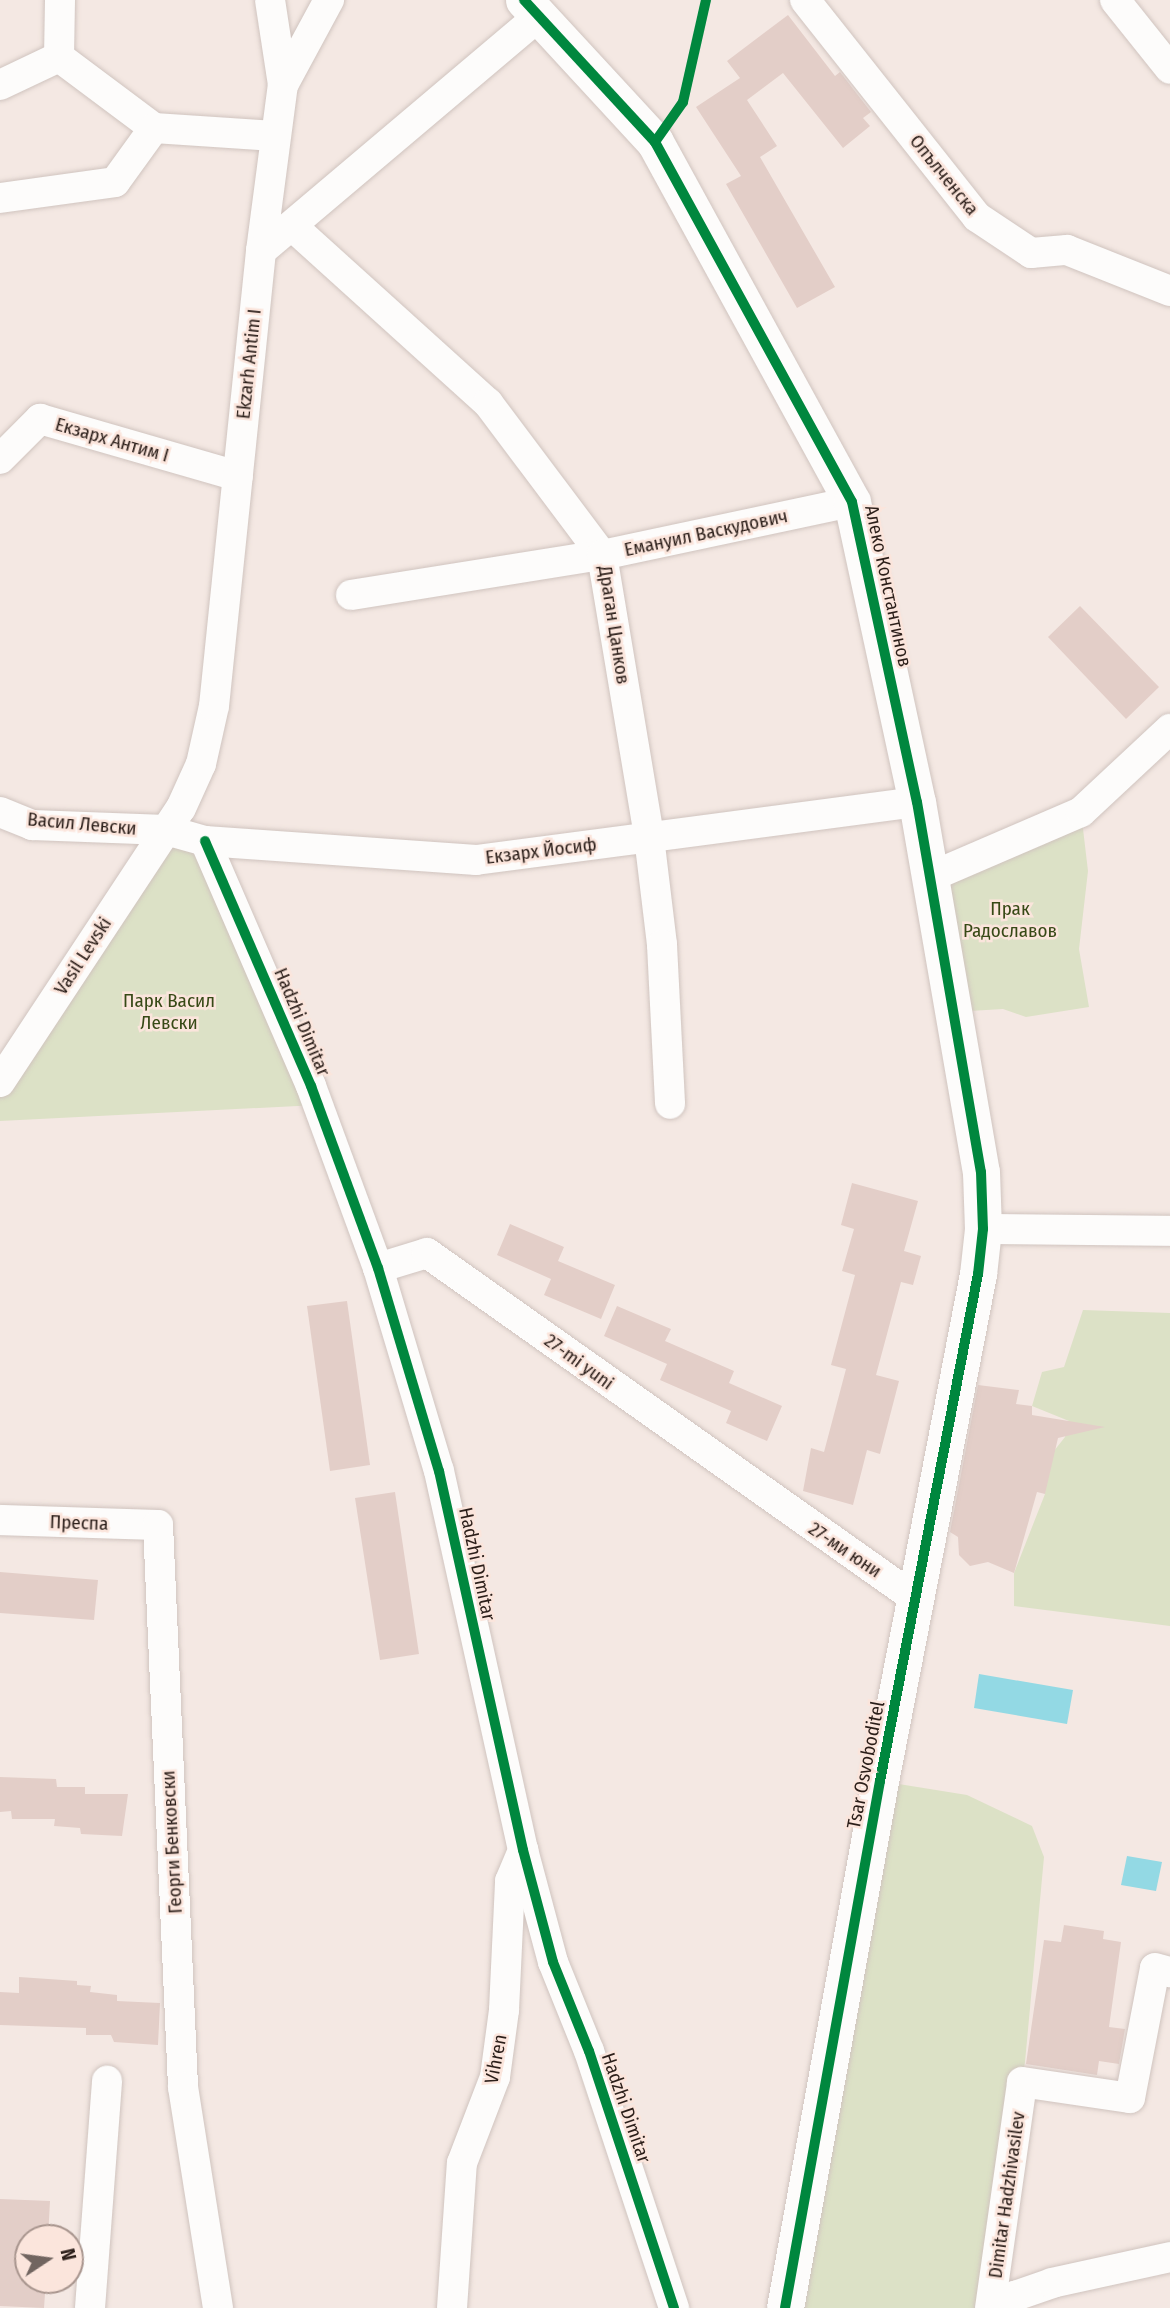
<!DOCTYPE html>
<html>
<head>
<meta charset="utf-8">
<style>
	body { margin:0 }
	#map { position:relative; width:1170px; height:2308px; overflow:hidden; background:#f4e8e3; font-family:"Fira Sans Condensed",sans-serif }
	div>[style] { position:absolute }
	.green>* { inset:0; background:#dce1c6 }
	.water>* { inset:0; background:#93d9e4 }
	.building>* { inset:0; background:#e3cec8 }
	.roads { filter:drop-shadow(0 0 2px #d0c4bf) drop-shadow(0 0 2px #d0c4bf) }
	.minor>* { height:30px; margin:-15px; padding:0 15px; transform-origin:15px; border-radius:15px; background:#fdfcfb }
	.tertiary>* { height:37px; margin:-18.5px; padding:0 18.5px; transform-origin:18.5px; border-radius:18.5px; background:#fdfcfb }
	.cycleway>* { height:10px; margin:-5px; padding:0 5px; transform-origin:5px; border-radius:5px; background:#00873e }
	span { translate:-50% -50%; white-space:nowrap; text-align:center; line-height:1.15; -webkit-text-stroke:5px #fbe5dc; paint-order:stroke }
	.street-label { font-size:19px; color:#2b1e19 }
	.park-label { font-size:19px; color:#374916 }
	.north { position:absolute; left:14px; top:2224px; width:70px; height:70px; box-sizing:border-box; background:#fbe5dc; border:2px solid #a8958e; border-radius:50%; rotate:77deg; font-size:19px; font-weight:700; line-height:28px; text-align:center; color:#2b1e19 }
	.north::after { content:''; display:block; margin:auto; width:24px; height:32px; background:#716560; clip-path:polygon(50% 0,100% 100%,50% 72%,0 100%) }
</style>
</head>
<body>
<div id="map">
	<div class="green">
		<i style="clip-path:polygon(1081px 812px,1088px 871px,1079px 949px,1089px 1007px,1026px 1017px,1003px 1009px,953px 1012px,930px 877px)"></i>
		<i style="clip-path:polygon(166px 830px,205px 841px,317px 1105px,0 1121px,0 1093px)"></i>
		<i style="clip-path:polygon(1083px 1310px,1170px 1313px,1170px 1626px,1014px 1606px,1014px 1573px,1045px 1494px,1046px 1461px,1065px 1437px,1069px 1421px,1032px 1406px,1042px 1372px,1064px 1367px)"></i>
		<i style="clip-path:polygon(880px 1781px,967px 1795px,1032px 1826px,1044px 1857px,1025px 2062px,980px 2308px,797px 2308px)"></i>
	</div>
	<div class="water">
		<i style="clip-path:polygon(979px 1674px,1073px 1690px,1067px 1724px,974px 1708px)"></i>
		<i style="clip-path:polygon(1127px 1856px,1162px 1862px,1156px 1891px,1121px 1885px)"></i>
	</div>
	<div class="building">
		<i style="clip-path:polygon(788px 15px,835px 76px,840px 72px,871px 112px,863px 118px,870px 126px,843px 148px,783px 73px,747px 100px,777px 146px,760px 157px,835px 287px,797px 308px,726px 184px,741px 176px,696px 107px,740px 78px,727px 61px)"></i>
		<i style="clip-path:polygon(1080px 606px,1159px 687px,1126px 719px,1048px 637px)"></i>
		<i style="clip-path:polygon(852px 1183px,918px 1201px,904px 1251px,921px 1256px,913px 1285px,901px 1282px,876px 1375px,899px 1381px,880px 1454px,867px 1450px,853px 1505px,803px 1491px,811px 1448px,824px 1452px,846px 1369px,831px 1365px,855px 1275px,842px 1271px,854px 1229px,841px 1225px)"></i>
		<i style="clip-path:polygon(510px 1224px,564px 1247px,558px 1261px,615px 1285px,601px 1319px,544px 1295px,551px 1279px,497px 1255px)"></i>
		<i style="clip-path:polygon(347px 1301px,370px 1465px,330px 1471px,307px 1306px)"></i>
		<i style="clip-path:polygon(617px 1306px,671px 1329px,665px 1341px,734px 1371px,729px 1383px,782px 1406px,767px 1441px,726px 1423px,731px 1411px,660px 1380px,667px 1364px,604px 1336px)"></i>
		<i style="clip-path:polygon(978px 1385px,1019px 1390px,1016px 1404px,1032px 1406px,1032px 1415px,1105px 1427px,1058px 1438px,1045px 1494px,1037px 1492px,1014px 1573px,988px 1562px,970px 1566px,959px 1555px,958px 1537px,950px 1532px)"></i>
		<i style="clip-path:polygon(395px 1492px,419px 1654px,380px 1660px,355px 1498px)"></i>
		<i style="clip-path:polygon(0 1572px,98px 1580px,94px 1620px,0 1613px)"></i>
		<i style="clip-path:polygon(0 1777px,56px 1779px,57px 1787px,85px 1787px,85px 1794px,128px 1794px,122px 1836px,81px 1834px,80px 1828px,54px 1826px,55px 1819px,12px 1819px,11px 1811px,0 1812px)"></i>
		<i style="clip-path:polygon(1064px 1925px,1104px 1931px,1103px 1939px,1121px 1942px,1109px 2027px,1125px 2029px,1119px 2064px,1099px 2061px,1097px 2075px,1026px 2064px,1044px 1940px,1061px 1942px)"></i>
		<i style="clip-path:polygon(19px 1977px,77px 1981px,77px 1985px,91px 1986px,90px 1992px,117px 1995px,117px 2001px,160px 2003px,158px 2045px,114px 2042px,111px 2035px,86px 2035px,86px 2028px,0 2025px,0 1992px,19px 1993px)"></i>
		<i style="clip-path:polygon(0 2199px,50px 2201px,48px 2238px,28px 2238px,28px 2280px,46px 2280px,44px 2308px,0 2306px)"></i>
	</div>
	<div class="roads">
		<div class="minor">
			<i style="left:60px;top:0;width:57px;rotate:91deg"></i>
			<i style="left:59px;top:57px;width:119px;rotate:36.8deg"></i>
			<i style="left:154px;top:128px;width:121px;rotate:3.8deg"></i>
			<i style="left:270px;top:0;width:86px;rotate:81.3deg"></i>
			<i style="left:805px;top:0;width:277px;rotate:51.6deg"></i>
			<i style="left:977px;top:217px;width:65px;rotate:33.7deg"></i>
			<i style="left:1031px;top:253px;width:36px;rotate:-5deg"></i>
			<i style="left:1067px;top:250px;width:111px;rotate:21.7deg"></i>
			<i style="left:1115px;top:0;width:88px;rotate:51.4deg"></i>
			<i style="left:0;top:85px;width:65px;rotate:-25.4deg"></i>
			<i style="left:0;top:198px;width:116px;rotate:-7.9deg"></i>
			<i style="left:115px;top:182px;width:67px;rotate:-54.2deg"></i>
			<i style="left:292px;top:226px;width:264px;rotate:42.1deg"></i>
			<i style="left:488px;top:403px;width:190px;rotate:53.1deg"></i>
			<i style="left:602px;top:555px;width:286px;rotate:80.5deg"></i>
			<i style="left:649px;top:837px;width:109px;rotate:83.1deg"></i>
			<i style="left:662px;top:945px;width:159px;rotate:87.1deg"></i>
			<i style="left:261px;top:251px;width:167px;rotate:-82.5deg"></i>
			<i style="left:283px;top:85px;width:97px;rotate:-61.6deg"></i>
			<i style="left:0;top:459px;width:57px;rotate:-45deg"></i>
			<i style="left:40px;top:419px;width:206px;rotate:16.1deg"></i>
			<i style="left:351px;top:595px;width:254px;rotate:-9.1deg"></i>
			<i style="left:602px;top:555px;width:256px;rotate:-12deg"></i>
			<i style="left:0;top:812px;width:35px;rotate:22deg"></i>
			<i style="left:32px;top:825px;width:134px;rotate:2.1deg"></i>
			<i style="left:166px;top:830px;width:41px;rotate:15.8deg"></i>
			<i style="left:205px;top:841px;width:272px;rotate:4deg"></i>
			<i style="left:476px;top:860px;width:445px;rotate:-7.5deg"></i>
			<i style="left:205px;top:841px;width:267px;rotate:66.6deg"></i>
			<i style="left:311px;top:1086px;width:194px;rotate:69.8deg"></i>
			<i style="left:378px;top:1268px;width:212px;rotate:73.3deg"></i>
			<i style="left:439px;top:1471px;width:388px;rotate:77.5deg"></i>
			<i style="left:523px;top:1850px;width:116px;rotate:75deg"></i>
			<i style="left:553px;top:1962px;width:96px;rotate:68deg"></i>
			<i style="left:589px;top:2051px;width:271px;rotate:71.7deg"></i>
			<i style="left:930px;top:877px;width:164px;rotate:-23.3deg"></i>
			<i style="left:1081px;top:812px;width:122px;rotate:-43deg"></i>
			<i style="left:0;top:1082px;width:328px;rotate:-56.6deg"></i>
			<i style="left:181px;top:808px;width:48px;rotate:-65.6deg"></i>
			<i style="left:201px;top:764px;width:59px;rotate:-77.4deg"></i>
			<i style="left:214px;top:706px;width:457px;rotate:-84.1deg"></i>
			<i style="left:261px;top:251px;width:364px;rotate:-40.2deg"></i>
			<i style="left:983px;top:1229px;width:187px;rotate:0.6deg"></i>
			<i style="left:378px;top:1268px;width:51px;rotate:-17deg"></i>
			<i style="left:427px;top:1253px;width:599px;rotate:35.28deg"></i>
			<i style="left:0;top:1520px;width:158px;rotate:1.8deg"></i>
			<i style="left:158px;top:1525px;width:563px;rotate:87.45deg"></i>
			<i style="left:183px;top:2087px;width:224px;rotate:81deg"></i>
			<i style="left:90px;top:2308px;width:228px;rotate:-85.7deg"></i>
			<i style="left:452px;top:2308px;width:145px;rotate:-86.1deg"></i>
			<i style="left:462px;top:2163px;width:92px;rotate:-69deg"></i>
			<i style="left:495px;top:2077px;width:68px;rotate:-82.3deg"></i>
			<i style="left:504px;top:2010px;width:129px;rotate:-87.3deg"></i>
			<i style="left:510px;top:1881px;width:34px;rotate:-67deg"></i>
			<i style="left:990px;top:2308px;width:228px;rotate:-81.9deg"></i>
			<i style="left:1022px;top:2082px;width:109px;rotate:8.4deg"></i>
			<i style="left:1130px;top:2098px;width:132px;rotate:-79.1deg"></i>
			<i style="left:1155px;top:1968px;width:16px;rotate:15deg"></i>
			<i style="left:1005px;top:2308px;width:16px;rotate:-50deg"></i>
			<i style="left:1015px;top:2296px;width:39px;rotate:-19deg"></i>
			<i style="left:1052px;top:2283px;width:121px;rotate:-12.4deg"></i>
		</div>
		<div class="tertiary">
			<i style="left:524px;top:0;width:193px;rotate:47.3deg"></i>
			<i style="left:655px;top:142px;width:410px;rotate:61.3deg"></i>
			<i style="left:852px;top:502px;width:307px;rotate:77.8deg"></i>
			<i style="left:917px;top:802px;width:375px;rotate:80.2deg"></i>
			<i style="left:981px;top:1172px;width:57px;rotate:88deg"></i>
			<i style="left:983px;top:1229px;width:45px;rotate:96.3deg"></i>
			<i style="left:978px;top:1274px;width:516px;rotate:100.94deg"></i>
			<i style="left:880px;top:1781px;width:535px;rotate:100.22deg"></i>
		</div>
	</div>
	<div class="cycleway">
		<i style="left:524px;top:0;width:193px;rotate:47.3deg"></i>
		<i style="left:655px;top:142px;width:410px;rotate:61.3deg"></i>
		<i style="left:852px;top:502px;width:307px;rotate:77.8deg"></i>
		<i style="left:917px;top:802px;width:375px;rotate:80.2deg"></i>
		<i style="left:981px;top:1172px;width:57px;rotate:88deg"></i>
		<i style="left:983px;top:1229px;width:45px;rotate:96.3deg"></i>
		<i style="left:978px;top:1274px;width:516px;rotate:100.94deg"></i>
		<i style="left:880px;top:1781px;width:535px;rotate:100.22deg"></i>
		<i style="left:655px;top:142px;width:49px;rotate:-55deg"></i>
		<i style="left:683px;top:102px;width:105px;rotate:-77.3deg"></i>
		<i style="left:205px;top:841px;width:267px;rotate:66.6deg"></i>
		<i style="left:311px;top:1086px;width:194px;rotate:69.8deg"></i>
		<i style="left:378px;top:1268px;width:212px;rotate:73.3deg"></i>
		<i style="left:439px;top:1471px;width:388px;rotate:77.5deg"></i>
		<i style="left:523px;top:1850px;width:116px;rotate:75deg"></i>
		<i style="left:553px;top:1962px;width:96px;rotate:68deg"></i>
		<i style="left:589px;top:2051px;width:271px;rotate:71.7deg"></i>
	</div>
	<div class="street-label">
		<span style="left:944px;top:175px;rotate:51deg">Опълченска</span>
		<span style="left:249px;top:364px;rotate:-84deg">Ekzarh Antim I</span>
		<span style="left:112px;top:440px;rotate:16deg">Екзарх Антим I</span>
		<span style="left:706px;top:533px;rotate:-12deg">Емануил Васкудович</span>
		<span style="left:888px;top:586px;rotate:78deg">Алеко Константинов</span>
		<span style="left:614px;top:625px;rotate:81deg">Драган Цанков</span>
		<span style="left:82px;top:824px;rotate:5deg">Васил Левски</span>
		<span style="left:541px;top:851px;rotate:-7deg">Екзарх Йосиф</span>
		<span style="left:83px;top:956px;rotate:-57deg">Vasil Levski</span>
		<span style="left:302px;top:1022px;rotate:67deg">Hadzhi Dimitar</span>
		<span style="left:579px;top:1362px;rotate:36deg">27-mi yuni</span>
		<span style="left:79px;top:1523px;rotate:2deg">Преспа</span>
		<span style="left:845px;top:1550px;rotate:34deg">27-ми юни</span>
		<span style="left:477px;top:1564px;rotate:78deg">Hadzhi Dimitar</span>
		<span style="left:866px;top:1765px;rotate:-79deg">Tsar Osvoboditel</span>
		<span style="left:172px;top:1842px;rotate:-93deg">Георги Бенковски</span>
		<span style="left:496px;top:2059px;rotate:-79deg">Vihren</span>
		<span style="left:626px;top:2108px;rotate:71deg">Hadzhi Dimitar</span>
		<span style="left:1007px;top:2195px;rotate:-82deg">Dimitar Hadzhivasilev</span>
	</div>
	<div class="park-label">
		<span style="left:1010px;top:920px">Прак<br>Радославов</span>
		<span style="left:169px;top:1012px">Парк Васил<br>Левски</span>
	</div>
	<div class="north">N</div>
</div>
</body>
</html>
